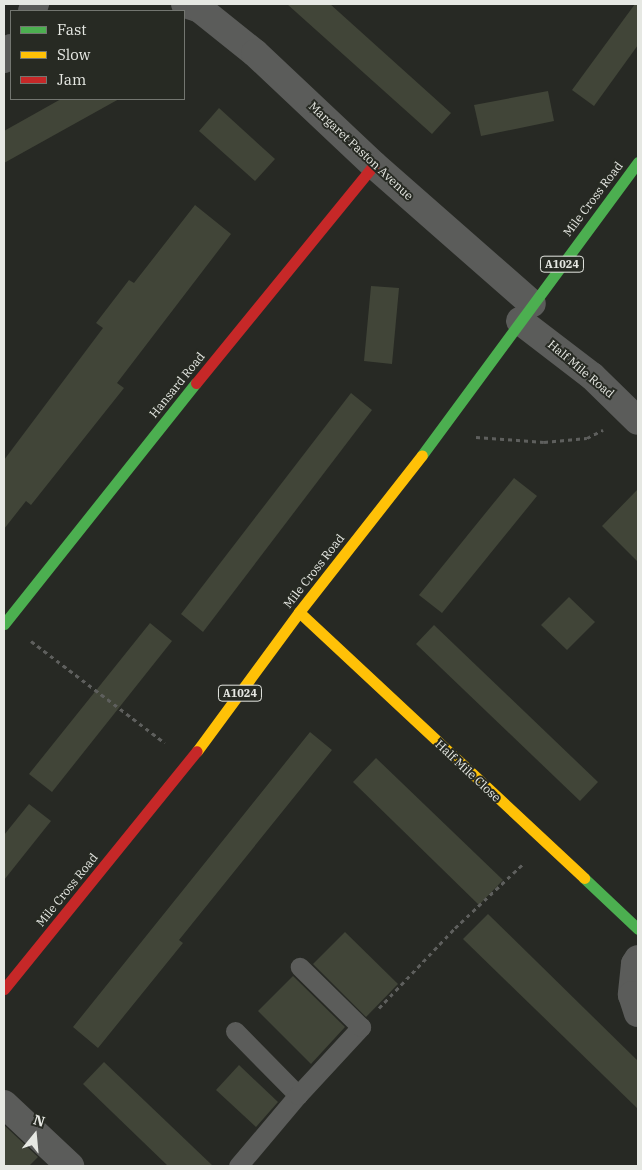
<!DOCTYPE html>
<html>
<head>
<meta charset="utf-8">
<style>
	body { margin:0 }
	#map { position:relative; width:642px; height:1170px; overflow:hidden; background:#272924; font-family:"IBM Plex Serif",serif }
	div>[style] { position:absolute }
	.building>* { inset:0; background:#414538 }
	.path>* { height:3px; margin-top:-1.5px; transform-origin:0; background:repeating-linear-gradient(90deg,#5e5f5d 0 4px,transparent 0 8px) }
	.lane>* { height:19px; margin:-9.5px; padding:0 9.5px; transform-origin:9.5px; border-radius:9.5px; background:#5b5c5a }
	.street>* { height:28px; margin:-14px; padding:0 14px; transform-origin:14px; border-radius:14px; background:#5b5c5a }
	.fast>* { height:11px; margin:-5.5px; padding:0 5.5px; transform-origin:5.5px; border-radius:5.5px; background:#4caf50 }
	.slow>* { height:11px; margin:-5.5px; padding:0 5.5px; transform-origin:5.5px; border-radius:5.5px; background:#ffc107 }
	.jam>* { height:11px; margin:-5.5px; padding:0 5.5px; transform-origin:5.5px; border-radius:5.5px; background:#c62828 }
	span { translate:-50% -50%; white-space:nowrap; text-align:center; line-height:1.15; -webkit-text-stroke:4px #272a23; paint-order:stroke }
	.shield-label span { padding:1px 4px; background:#272a23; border:1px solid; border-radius:4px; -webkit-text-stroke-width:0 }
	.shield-label { font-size:11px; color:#e6e8e3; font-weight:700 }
	.street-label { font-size:12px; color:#e6e8e3 }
	.frame { position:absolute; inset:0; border:5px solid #e6e8e3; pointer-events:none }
	.legend { position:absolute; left:10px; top:10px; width:175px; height:90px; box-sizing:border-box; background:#272a23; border:1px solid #737670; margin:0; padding:6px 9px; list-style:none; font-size:15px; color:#e6e8e3 }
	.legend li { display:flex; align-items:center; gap:10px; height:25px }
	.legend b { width:25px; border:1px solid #737670 }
	.north { position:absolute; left:10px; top:1110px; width:50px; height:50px; -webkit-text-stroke:4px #272a23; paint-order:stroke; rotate:17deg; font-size:14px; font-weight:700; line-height:20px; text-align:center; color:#e6e8e3 }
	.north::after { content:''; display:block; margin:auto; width:18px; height:22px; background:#e6e8e3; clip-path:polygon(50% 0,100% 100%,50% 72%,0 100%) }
</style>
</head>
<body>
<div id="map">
	<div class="building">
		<i style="clip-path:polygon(287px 4px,330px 4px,451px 113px,432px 134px)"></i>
		<i style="clip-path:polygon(635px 4px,638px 4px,638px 45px,594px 106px,572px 90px)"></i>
		<i style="clip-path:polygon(548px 91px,554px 121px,481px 136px,474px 105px)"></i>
		<i style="clip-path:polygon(61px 99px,119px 99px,4px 163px,4px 131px)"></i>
		<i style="clip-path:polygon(219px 108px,275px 159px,255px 181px,199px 131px)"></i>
		<i style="clip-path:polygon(195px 205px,231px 234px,117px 383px,124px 388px,31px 505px,26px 501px,4px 529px,4px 460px,103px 328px,96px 323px,129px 280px,134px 283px)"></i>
		<i style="clip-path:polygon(371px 286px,399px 288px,392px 364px,364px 361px)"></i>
		<i style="clip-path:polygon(351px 393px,372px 410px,203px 632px,181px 614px)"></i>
		<i style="clip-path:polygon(514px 478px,537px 496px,442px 613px,419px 595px)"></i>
		<i style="clip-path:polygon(638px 489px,638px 562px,602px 526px)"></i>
		<i style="clip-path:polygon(569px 597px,595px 622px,567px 650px,541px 625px)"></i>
		<i style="clip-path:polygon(150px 623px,172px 641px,52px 792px,29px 774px)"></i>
		<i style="clip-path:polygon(434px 625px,598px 782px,580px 801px,416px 644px)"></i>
		<i style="clip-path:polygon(310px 732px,332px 750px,179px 940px,183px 943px,98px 1048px,73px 1027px)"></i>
		<i style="clip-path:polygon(376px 758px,503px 880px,479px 905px,353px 782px)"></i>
		<i style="clip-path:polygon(29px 804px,51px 821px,4px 880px,4px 835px)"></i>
		<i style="clip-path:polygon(488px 914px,638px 1061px,638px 1109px,463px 939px)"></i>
		<i style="clip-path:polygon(345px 932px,398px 984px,366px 1017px,313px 964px)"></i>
		<i style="clip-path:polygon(293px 976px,345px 1027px,311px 1064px,258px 1011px)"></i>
		<i style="clip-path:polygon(104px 1062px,213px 1166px,168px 1166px,83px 1084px)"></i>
		<i style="clip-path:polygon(239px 1065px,278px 1102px,256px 1127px,216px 1090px)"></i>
		<i style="clip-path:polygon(4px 1125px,38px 1157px,29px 1166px,4px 1166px)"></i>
	</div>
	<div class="path">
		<i style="left:476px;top:437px;width:68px;rotate:4.2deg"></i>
		<i style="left:544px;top:442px;width:43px;rotate:-5.3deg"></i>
		<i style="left:587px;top:438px;width:18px;rotate:-27deg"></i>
		<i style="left:31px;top:641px;width:168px;rotate:37.3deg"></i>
		<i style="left:379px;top:1008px;width:110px;rotate:-46.5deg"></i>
		<i style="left:455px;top:928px;width:93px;rotate:-43.3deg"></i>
	</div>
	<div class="lane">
		<i style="left:235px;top:1031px;width:90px;rotate:45.5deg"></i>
		<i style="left:238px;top:1166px;width:93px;rotate:-49.8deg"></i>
		<i style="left:298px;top:1095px;width:93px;rotate:-47.2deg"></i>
		<i style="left:361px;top:1027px;width:86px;rotate:-135.5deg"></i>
	</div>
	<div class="street">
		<i style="left:185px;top:4px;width:16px;rotate:18deg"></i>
		<i style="left:200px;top:9px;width:70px;rotate:38.7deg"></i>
		<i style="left:255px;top:53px;width:163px;rotate:43.3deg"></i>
		<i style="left:374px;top:165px;width:210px;rotate:41.3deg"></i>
		<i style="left:32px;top:11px;width:8px;rotate:-67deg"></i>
		<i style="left:4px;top:59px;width:13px;rotate:-58deg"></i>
		<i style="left:520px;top:321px;width:91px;rotate:37.4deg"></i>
		<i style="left:592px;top:376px;width:64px;rotate:44.4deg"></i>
		<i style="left:638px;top:959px;width:6px;rotate:121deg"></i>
		<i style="left:635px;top:964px;width:31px;rotate:96deg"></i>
		<i style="left:632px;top:995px;width:19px;rotate:72deg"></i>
		<i style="left:4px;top:1104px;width:91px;rotate:43.2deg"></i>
	</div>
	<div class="fast">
		<i style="left:422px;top:455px;width:364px;rotate:-53.6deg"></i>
		<i style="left:4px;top:624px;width:308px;rotate:-51.5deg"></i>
		<i style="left:584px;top:878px;width:74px;rotate:43.4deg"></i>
	</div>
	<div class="slow">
		<i style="left:299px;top:612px;width:390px;rotate:43deg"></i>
		<i style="left:197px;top:751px;width:172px;rotate:-53.7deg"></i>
		<i style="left:299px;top:612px;width:199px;rotate:-51.9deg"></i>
	</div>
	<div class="jam">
		<i style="left:196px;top:383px;width:281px;rotate:-50.8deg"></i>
		<i style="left:4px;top:989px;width:306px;rotate:-51deg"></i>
	</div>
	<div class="shield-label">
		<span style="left:562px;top:264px">A1024</span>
		<span style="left:240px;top:693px">A1024</span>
	</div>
	<div class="street-label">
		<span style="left:361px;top:151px;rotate:43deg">Margaret Paston Avenue</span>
		<span style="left:593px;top:199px;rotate:-53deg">Mile Cross Road</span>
		<span style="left:581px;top:369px;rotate:40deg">Half Mile Road</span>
		<span style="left:177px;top:385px;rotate:-51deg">Hansard Road</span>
		<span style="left:314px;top:571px;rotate:-52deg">Mile Cross Road</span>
		<span style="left:468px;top:771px;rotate:43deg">Half Mile Close</span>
		<span style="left:67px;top:890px;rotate:-51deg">Mile Cross Road</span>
	</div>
	<div class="frame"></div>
	<ul class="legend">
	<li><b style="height:6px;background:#4caf50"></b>Fast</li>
	<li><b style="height:6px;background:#ffc107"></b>Slow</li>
	<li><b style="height:6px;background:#c62828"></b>Jam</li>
	</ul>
	<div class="north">N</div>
</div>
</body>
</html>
